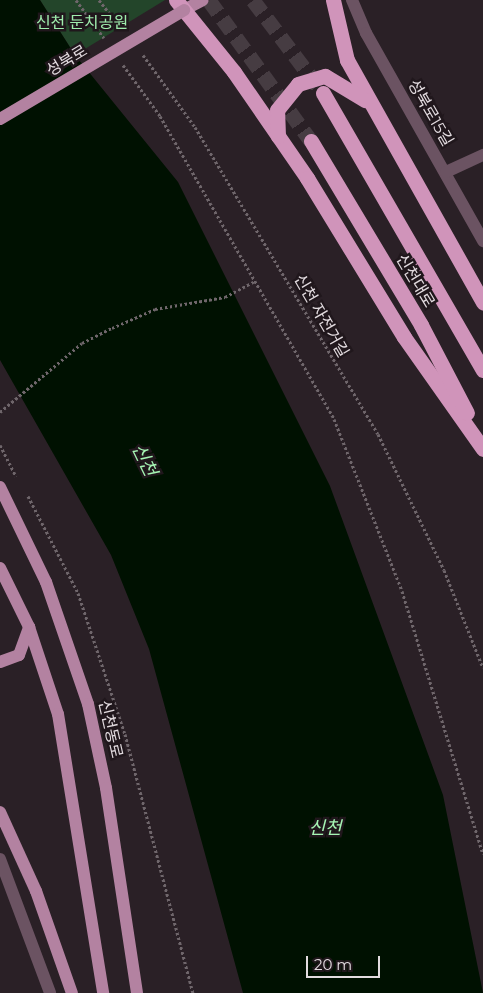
<!DOCTYPE html>
<html>
<head>
<meta charset="utf-8">
<style>
	body { margin:0 }
	#map { position:relative; width:483px; height:993px; overflow:hidden; background:#2a2026; font-family:Montserrat,"Noto Sans KR",sans-serif }
	div>[style] { position:absolute }
	.green>* { inset:0; background:#23452a }
	.water>* { inset:0; background:#001101 }
	.highway-tunnel>* { height:15px; margin-top:-7.5px; transform-origin:0; background:repeating-linear-gradient(90deg,#463c42 0 15px,transparent 0 23px) }
	.path>* { height:3px; margin-top:-1.5px; transform-origin:0; background:repeating-linear-gradient(90deg,#6f666b 0 2.5px,transparent 0 5px) }
	.minor>* { height:12px; margin:-6px; padding:0 6px; transform-origin:6px; border-radius:6px; background:#6b5362 }
	.major>* { height:12px; margin:-6px; padding:0 6px; transform-origin:6px; border-radius:6px; background:#b382a1 }
	.highway>* { height:15px; margin:-7.5px; padding:0 7.5px; transform-origin:7.5px; border-radius:7.5px; background:#d094ba }
	.major-bridge>* { height:12px; margin:-6px; padding:0 6px; transform-origin:6px; border-radius:6px; background:#b382a1 }
	span { translate:-50% -50%; white-space:nowrap; text-align:center; line-height:1.15; -webkit-text-stroke:5px #20171c; paint-order:stroke }
	.park-label { font-size:16px; color:#9fedad }
	.street-label { font-size:16px; color:#e3dce0 }
	.water-label { font-size:18px; color:#a6f5b4; font-style:italic }
	.scale { position:absolute; left:306px; top:956px; width:74px; height:22px; box-sizing:border-box; border:2px solid #e3dce0; border-top:0; padding-left:6px; font-size:15px; line-height:18px; white-space:nowrap; color:#e3dce0; -webkit-text-stroke:4px #20171c; paint-order:stroke }
</style>
</head>
<body>
<div id="map">
	<div class="green">
		<i style="clip-path:polygon(40px 0,165px 0,75px 55px)"></i>
	</div>
	<div class="water">
		<i style="clip-path:polygon(0 0,40px 0,75px 55px,178px 182px,330px 486px,443px 795px,483px 993px,243px 993px,149px 649px,111px 555px,0 360px)"></i>
	</div>
	<div class="highway-tunnel">
		<i style="left:209px;top:0;width:174px;rotate:54.1deg"></i>
		<i style="left:253px;top:0;width:116px;rotate:53deg"></i>
	</div>
	<div class="path">
		<i style="left:76px;top:0;width:47px;rotate:53.6deg"></i>
		<i style="left:99px;top:0;width:34px;rotate:52deg"></i>
		<i style="left:143px;top:55px;width:89px;rotate:54.2deg"></i>
		<i style="left:195px;top:127px;width:357px;rotate:59.2deg"></i>
		<i style="left:378px;top:434px;width:151px;rotate:64.1deg"></i>
		<i style="left:444px;top:570px;width:105px;rotate:68.3deg"></i>
		<i style="left:123px;top:65px;width:63px;rotate:54deg"></i>
		<i style="left:160px;top:116px;width:349px;rotate:60.1deg"></i>
		<i style="left:334px;top:419px;width:185px;rotate:68.4deg"></i>
		<i style="left:402px;top:591px;width:275px;rotate:72.9deg"></i>
		<i style="left:0;top:412px;width:107px;rotate:-40.1deg"></i>
		<i style="left:82px;top:343px;width:34px;rotate:-27deg"></i>
		<i style="left:112px;top:328px;width:47px;rotate:-23.8deg"></i>
		<i style="left:155px;top:309px;width:71px;rotate:-9.7deg"></i>
		<i style="left:225px;top:297px;width:34px;rotate:-28deg"></i>
		<i style="left:0;top:445px;width:35px;rotate:63deg"></i>
		<i style="left:28px;top:496px;width:109px;rotate:62.7deg"></i>
		<i style="left:78px;top:593px;width:149px;rotate:71.6deg"></i>
		<i style="left:125px;top:734px;width:268px;rotate:75.3deg"></i>
	</div>
	<div class="minor">
		<i style="left:352px;top:0;width:36px;rotate:67deg"></i>
		<i style="left:366px;top:33px;width:239px;rotate:60.6deg"></i>
		<i style="left:446px;top:172px;width:41px;rotate:-24.7deg"></i>
		<i style="left:0;top:859px;width:143px;rotate:69.5deg"></i>
	</div>
	<div class="major">
		<i style="left:184px;top:10px;width:21px;rotate:-28deg"></i>
		<i style="left:0;top:487px;width:106px;rotate:64.2deg"></i>
		<i style="left:46px;top:582px;width:129px;rotate:71deg"></i>
		<i style="left:88px;top:704px;width:86px;rotate:77.9deg"></i>
		<i style="left:106px;top:788px;width:207px;rotate:81.4deg"></i>
		<i style="left:0;top:568px;width:66px;rotate:63.8deg"></i>
		<i style="left:29px;top:627px;width:92px;rotate:71.6deg"></i>
		<i style="left:58px;top:714px;width:283px;rotate:80.8deg"></i>
		<i style="left:0;top:662px;width:20px;rotate:-20deg"></i>
		<i style="left:19px;top:655px;width:30px;rotate:-70deg"></i>
		<i style="left:0;top:812px;width:87px;rotate:65.5deg"></i>
		<i style="left:36px;top:891px;width:108px;rotate:70.6deg"></i>
	</div>
	<div class="highway">
		<i style="left:176px;top:0;width:92px;rotate:51.1deg"></i>
		<i style="left:234px;top:72px;width:129px;rotate:55.4deg"></i>
		<i style="left:307px;top:178px;width:186px;rotate:58.6deg"></i>
		<i style="left:404px;top:337px;width:137px;rotate:54.8deg"></i>
		<i style="left:333px;top:0;width:62px;rotate:76.9deg"></i>
		<i style="left:347px;top:60px;width:278px;rotate:60.7deg"></i>
		<i style="left:323px;top:93px;width:320px;rotate:60deg"></i>
		<i style="left:278px;top:136px;width:26px;rotate:-92deg"></i>
		<i style="left:277px;top:110px;width:33px;rotate:-51deg"></i>
		<i style="left:298px;top:84px;width:28px;rotate:-17deg"></i>
		<i style="left:325px;top:76px;width:47px;rotate:31deg"></i>
		<i style="left:311px;top:141px;width:214px;rotate:59.1deg"></i>
		<i style="left:421px;top:325px;width:99px;rotate:62.4deg"></i>
	</div>
	<div class="major-bridge">
		<i style="left:0;top:119px;width:214px;rotate:-30.6deg"></i>
	</div>
	<div class="park-label">
		<span style="left:82px;top:23px">신천 둔치공원</span>
	</div>
	<div class="street-label">
		<span style="left:67px;top:61px;rotate:-31deg">성북로</span>
		<span style="left:430px;top:113px;rotate:60deg">성북로15길</span>
		<span style="left:415px;top:281px;rotate:59deg">신천대로</span>
		<span style="left:321px;top:316px;rotate:60deg">신천 자전거길</span>
		<span style="left:110px;top:729px;rotate:77deg">신천동로</span>
	</div>
	<div class="water-label">
		<span style="left:144px;top:460px;rotate:64deg">신천</span>
		<span style="left:325px;top:828px">신천</span>
	</div>
	<div class="scale">20 m</div>
</div>
</body>
</html>
